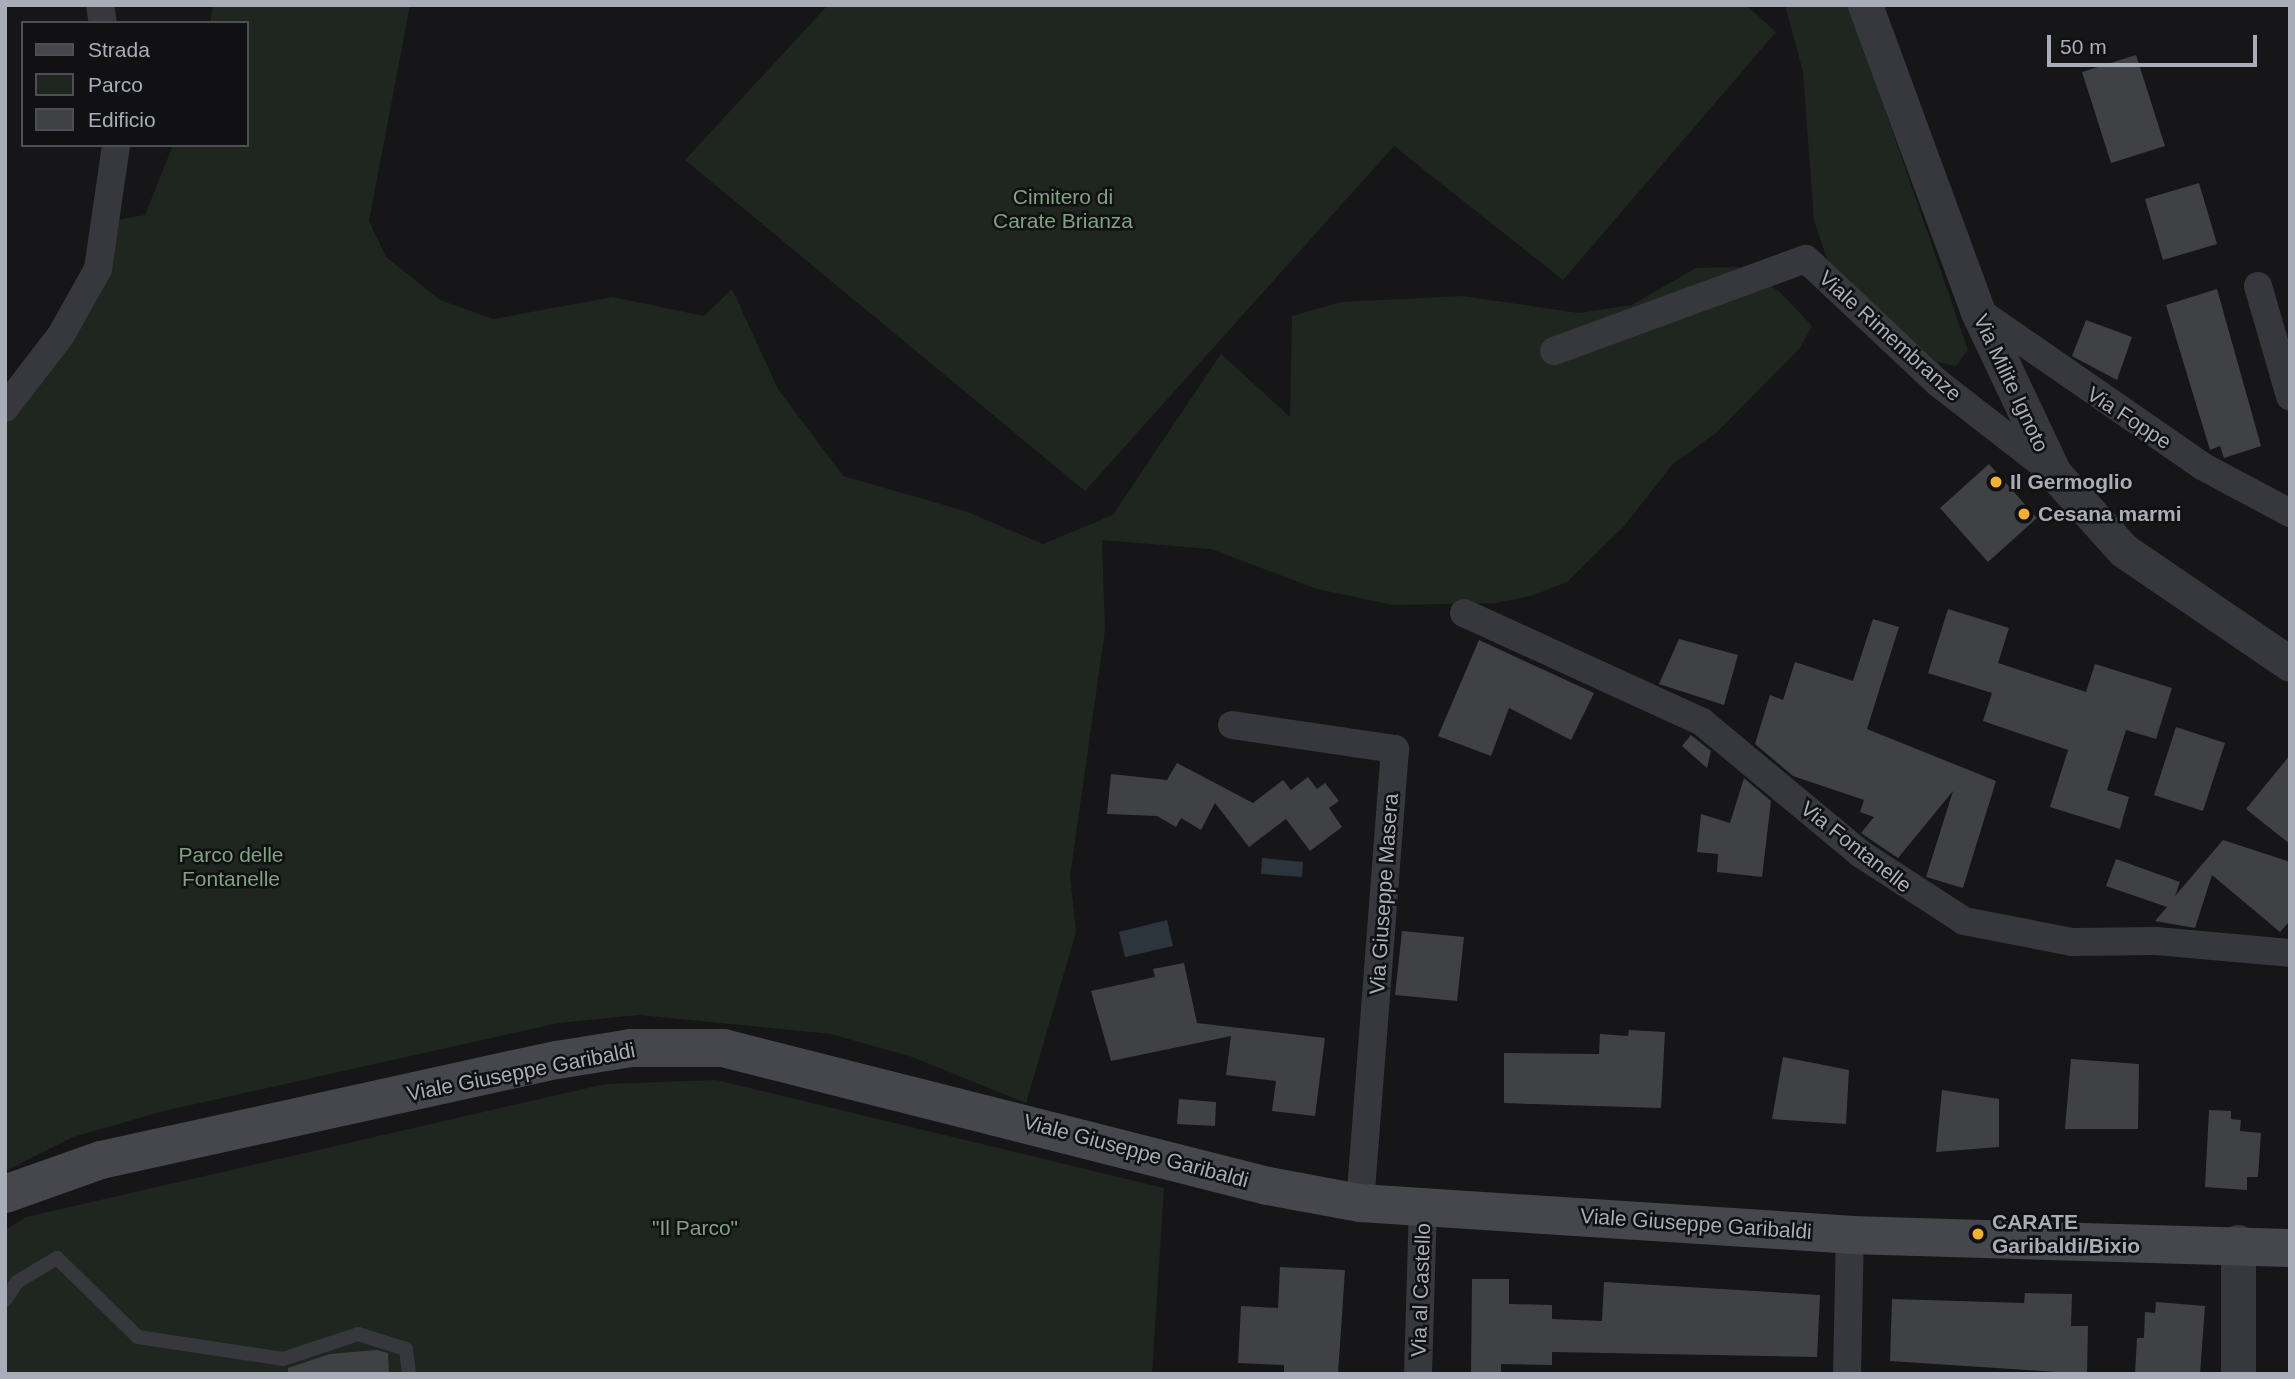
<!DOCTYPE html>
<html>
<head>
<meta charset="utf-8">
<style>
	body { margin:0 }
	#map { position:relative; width:2295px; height:1379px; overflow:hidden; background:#161618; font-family:Helvetica,sans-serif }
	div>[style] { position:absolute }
	.green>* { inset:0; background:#1e261f }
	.water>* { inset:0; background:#2c353c }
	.building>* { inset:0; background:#404145 }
	.service>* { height:14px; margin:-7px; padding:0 7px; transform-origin:7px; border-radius:7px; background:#37383d }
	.minor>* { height:28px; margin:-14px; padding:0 14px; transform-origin:14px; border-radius:14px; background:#37383d }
	.tertiary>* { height:35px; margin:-17.5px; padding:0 17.5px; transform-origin:17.5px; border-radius:17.5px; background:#37383d }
	.secondary>* { height:38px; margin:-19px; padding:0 19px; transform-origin:19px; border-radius:19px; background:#45474d }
	.dots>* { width:19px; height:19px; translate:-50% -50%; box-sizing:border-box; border:4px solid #111113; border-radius:50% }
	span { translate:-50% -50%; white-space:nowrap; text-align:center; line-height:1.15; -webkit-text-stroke:5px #111113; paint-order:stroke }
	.park-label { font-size:21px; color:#7fa381 }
	.street-label { font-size:21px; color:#a8adb8 }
	.poi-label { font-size:21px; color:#a8adb8; font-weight:700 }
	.left { translate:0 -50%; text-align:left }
	.frame { position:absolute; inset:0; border:7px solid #a8adb8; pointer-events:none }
	.legend { position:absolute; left:21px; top:21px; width:228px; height:126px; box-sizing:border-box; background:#111113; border:2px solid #4d4f55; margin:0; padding:9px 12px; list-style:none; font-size:21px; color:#a8adb8 }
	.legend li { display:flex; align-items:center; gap:14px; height:35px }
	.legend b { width:35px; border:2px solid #4d4f55 }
	.scale { position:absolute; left:2047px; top:35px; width:210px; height:32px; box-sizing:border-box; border:4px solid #a8adb8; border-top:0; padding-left:9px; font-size:21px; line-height:24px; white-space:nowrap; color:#a8adb8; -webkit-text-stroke:5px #111113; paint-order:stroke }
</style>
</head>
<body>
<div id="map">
	<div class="green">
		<i style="clip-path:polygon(213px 5px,410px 5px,369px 221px,386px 257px,440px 300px,493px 319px,613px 297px,704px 316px,732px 289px,778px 389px,843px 476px,965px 511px,1043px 544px,1113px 515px,1221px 354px,1290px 417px,1292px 316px,1341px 302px,1462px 296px,1579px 313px,1632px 305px,1696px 268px,1739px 267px,1779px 291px,1812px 326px,1800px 348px,1716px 433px,1673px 464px,1624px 526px,1567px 582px,1531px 596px,1495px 603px,1393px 605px,1317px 589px,1211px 549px,1102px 540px,1105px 630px,1070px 876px,1076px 932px,1026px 1103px,912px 1057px,831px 1034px,639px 1015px,558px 1023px,164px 1111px,73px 1137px,5px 1171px,5px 408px,109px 221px,145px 215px,173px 145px,247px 145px,247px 23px,210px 23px)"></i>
		<i style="clip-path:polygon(828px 5px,1746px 5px,1776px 32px,1563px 280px,1394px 146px,1085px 491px,685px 160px)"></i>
		<i style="clip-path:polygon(1785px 5px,1849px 5px,1968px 350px,1956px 366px,1937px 362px,1828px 262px,1814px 220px,1803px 72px)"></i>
		<i style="clip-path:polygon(716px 1080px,1164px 1188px,1152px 1374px,5px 1374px,5px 1230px,26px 1217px,605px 1084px)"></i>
	</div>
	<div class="water">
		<i style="clip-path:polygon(1262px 858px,1303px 862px,1302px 877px,1261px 874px)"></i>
		<i style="clip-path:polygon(1167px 920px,1173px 946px,1125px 957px,1119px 932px)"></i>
	</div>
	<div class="building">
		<i style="clip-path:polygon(2136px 55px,2165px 146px,2111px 163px,2082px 72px)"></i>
		<i style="clip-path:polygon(2199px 183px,2217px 244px,2163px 260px,2145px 199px)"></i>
		<i style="clip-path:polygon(2217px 289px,2261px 446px,2224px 458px,2220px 446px,2210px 450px,2166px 305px)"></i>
		<i style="clip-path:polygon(2086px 320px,2132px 337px,2117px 380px,2072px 356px)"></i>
		<i style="clip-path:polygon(1989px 464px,2037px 518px,1988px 562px,1940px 508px)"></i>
		<i style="clip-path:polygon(1948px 609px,2009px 628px,1998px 663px,2086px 692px,2095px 664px,2172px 688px,2156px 739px,2126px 730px,2107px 790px,2129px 797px,2120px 829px,2050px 807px,2068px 750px,1983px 721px,1992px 693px,1928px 673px)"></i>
		<i style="clip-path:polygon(1873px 619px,1899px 627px,1867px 729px,1996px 781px,1963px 888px,1926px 877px,1953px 791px,1898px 858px,1861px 833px,1874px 817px,1860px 812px,1864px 800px,1793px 776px,1755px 744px,1770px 695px,1783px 700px,1795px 662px,1853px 681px)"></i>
		<i style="clip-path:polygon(1679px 639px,1738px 655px,1724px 705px,1659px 684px)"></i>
		<i style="clip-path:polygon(1479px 640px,1594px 693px,1571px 740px,1509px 708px,1491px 756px,1438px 736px)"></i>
		<i style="clip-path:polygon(2176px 727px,2225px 743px,2203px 811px,2154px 795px)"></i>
		<i style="clip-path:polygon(1691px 735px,1711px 751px,1707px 768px,1682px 746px)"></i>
		<i style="clip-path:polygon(2290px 755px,2290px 844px,2246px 809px)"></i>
		<i style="clip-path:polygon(1177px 763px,1253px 803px,1283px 780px,1291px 790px,1308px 777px,1317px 789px,1325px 783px,1339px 801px,1329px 808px,1342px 827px,1310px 851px,1286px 819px,1249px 847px,1215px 803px,1201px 830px,1181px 818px,1176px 827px,1157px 816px,1107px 814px,1111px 774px,1167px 780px)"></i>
		<i style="clip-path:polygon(1744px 778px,1771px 801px,1762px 877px,1717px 872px,1718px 854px,1697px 852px,1701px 814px,1730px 823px)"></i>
		<i style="clip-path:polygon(2223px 840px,2290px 862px,2290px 921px,2280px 932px,2212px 875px,2195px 928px,2155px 921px,2167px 907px,2106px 886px,2116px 859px,2180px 882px,2175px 896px)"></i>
		<i style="clip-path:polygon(1402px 931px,1464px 937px,1457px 1001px,1395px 995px)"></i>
		<i style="clip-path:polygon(1184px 963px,1197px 1023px,1325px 1038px,1315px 1116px,1272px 1111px,1276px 1081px,1226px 1075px,1231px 1036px,1111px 1061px,1091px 991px,1155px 977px,1153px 969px)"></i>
		<i style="clip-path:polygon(1629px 1030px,1665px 1032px,1661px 1108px,1504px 1103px,1504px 1053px,1599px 1054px,1600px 1034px,1628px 1036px)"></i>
		<i style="clip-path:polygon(1783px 1057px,1849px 1070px,1846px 1124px,1772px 1119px)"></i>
		<i style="clip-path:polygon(2071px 1059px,2139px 1064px,2138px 1129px,2065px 1129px)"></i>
		<i style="clip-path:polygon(1942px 1090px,1999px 1099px,1999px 1147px,1936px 1152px)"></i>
		<i style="clip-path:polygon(1179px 1099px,1216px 1102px,1215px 1126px,1177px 1124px)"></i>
		<i style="clip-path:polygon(2209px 1110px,2231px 1111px,2231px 1119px,2241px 1120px,2240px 1131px,2261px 1133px,2258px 1177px,2247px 1177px,2247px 1190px,2205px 1187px)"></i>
		<i style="clip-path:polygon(1280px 1267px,1345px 1270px,1338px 1374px,1284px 1374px,1284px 1365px,1238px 1363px,1241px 1306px,1278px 1308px)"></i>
		<i style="clip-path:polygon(1472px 1279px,1509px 1279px,1509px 1304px,1552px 1305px,1552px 1319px,1602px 1321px,1604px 1282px,1820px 1295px,1817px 1357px,1552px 1352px,1552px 1365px,1501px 1364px,1501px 1373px,1471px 1373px)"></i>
		<i style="clip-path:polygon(2025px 1293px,2072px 1294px,2071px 1326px,2088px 1326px,2087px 1374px,1890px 1361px,1892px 1299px,2024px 1303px)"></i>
		<i style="clip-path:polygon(2156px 1302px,2205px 1306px,2200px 1374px,2135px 1374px,2137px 1338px,2144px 1338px,2145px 1312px,2155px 1313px)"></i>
		<i style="clip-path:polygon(377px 1350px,388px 1353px,389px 1374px,288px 1374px,288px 1368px,330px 1354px)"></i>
	</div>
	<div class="service">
		<i style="left:5px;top:1300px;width:22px;rotate:-56deg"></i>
		<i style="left:17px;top:1282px;width:47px;rotate:-31deg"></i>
		<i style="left:57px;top:1258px;width:113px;rotate:44.3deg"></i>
		<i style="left:138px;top:1337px;width:147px;rotate:8.6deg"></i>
		<i style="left:283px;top:1359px;width:79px;rotate:-18.4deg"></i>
		<i style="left:358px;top:1334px;width:50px;rotate:17.4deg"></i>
		<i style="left:406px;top:1349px;width:25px;rotate:83deg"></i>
	</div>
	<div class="minor">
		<i style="left:100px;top:5px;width:18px;rotate:81deg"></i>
		<i style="left:2258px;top:286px;width:115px;rotate:73.8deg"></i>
		<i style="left:1977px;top:310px;width:274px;rotate:34.7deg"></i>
		<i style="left:2202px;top:466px;width:100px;rotate:28.1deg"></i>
		<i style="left:1554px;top:351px;width:268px;rotate:-20.1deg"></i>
		<i style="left:1806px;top:259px;width:181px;rotate:43.2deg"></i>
		<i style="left:1938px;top:383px;width:147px;rotate:37.8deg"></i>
		<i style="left:5px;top:408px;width:92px;rotate:-52.5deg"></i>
		<i style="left:61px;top:335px;width:76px;rotate:-60.7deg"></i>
		<i style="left:98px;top:269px;width:125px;rotate:-81.7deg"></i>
		<i style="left:1464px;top:613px;width:262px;rotate:24.6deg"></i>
		<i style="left:1702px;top:722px;width:207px;rotate:39.7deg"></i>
		<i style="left:1861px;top:854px;width:123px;rotate:33deg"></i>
		<i style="left:1964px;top:921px;width:110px;rotate:11deg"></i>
		<i style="left:2072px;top:942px;width:84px;rotate:-0.7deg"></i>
		<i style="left:2156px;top:941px;width:135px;rotate:5.1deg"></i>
		<i style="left:1232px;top:725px;width:165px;rotate:8.4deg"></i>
		<i style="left:1395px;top:749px;width:455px;rotate:94.4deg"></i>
		<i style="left:1418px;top:1374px;width:167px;rotate:-88.3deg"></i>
		<i style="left:1847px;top:1374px;width:139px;rotate:-88.8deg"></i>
	</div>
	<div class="tertiary">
		<i style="left:1865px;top:5px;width:325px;rotate:69.8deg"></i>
		<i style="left:1977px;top:310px;width:180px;rotate:64.7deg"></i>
		<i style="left:2054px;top:473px;width:103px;rotate:48.1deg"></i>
		<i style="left:2123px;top:550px;width:202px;rotate:34.3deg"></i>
		<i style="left:2238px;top:1242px;width:132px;rotate:90deg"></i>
	</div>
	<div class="secondary">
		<i style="left:5px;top:1194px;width:102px;rotate:-19.5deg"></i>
		<i style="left:101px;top:1160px;width:467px;rotate:-12.4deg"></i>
		<i style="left:557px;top:1060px;width:75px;rotate:-9.2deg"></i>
		<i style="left:631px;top:1048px;width:92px"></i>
		<i style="left:723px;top:1048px;width:562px;rotate:14.21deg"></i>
		<i style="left:1268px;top:1186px;width:94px;rotate:10.5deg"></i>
		<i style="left:1360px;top:1203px;width:491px;rotate:3.7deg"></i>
		<i style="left:1850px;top:1235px;width:440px;rotate:1.7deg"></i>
	</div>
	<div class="dots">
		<i style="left:1996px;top:482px;background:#f2b134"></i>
		<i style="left:2024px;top:514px;background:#f2b134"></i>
		<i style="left:1978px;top:1234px;background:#f2b134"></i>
	</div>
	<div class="park-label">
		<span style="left:1063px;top:209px">Cimitero di<br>Carate Brianza</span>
		<span style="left:231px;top:867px">Parco delle<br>Fontanelle</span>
		<span style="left:695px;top:1228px">"Il Parco"</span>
	</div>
	<div class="street-label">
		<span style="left:1890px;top:336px;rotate:42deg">Viale Rimembranze</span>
		<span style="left:2011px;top:383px;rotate:65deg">Via Milite Ignoto</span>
		<span style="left:2129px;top:418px;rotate:33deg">Via Foppe</span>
		<span style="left:1856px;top:847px;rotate:38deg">Via Fontanelle</span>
		<span style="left:1384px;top:894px;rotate:-86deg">Via Giuseppe Masera</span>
		<span style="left:521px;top:1072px;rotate:-11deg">Viale Giuseppe Garibaldi</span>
		<span style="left:1136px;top:1151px;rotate:15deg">Viale Giuseppe Garibaldi</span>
		<span style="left:1696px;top:1224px;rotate:4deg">Viale Giuseppe Garibaldi</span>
		<span style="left:1421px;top:1290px;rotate:-88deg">Via al Castello</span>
	</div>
	<div class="poi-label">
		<span class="left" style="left:2010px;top:482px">Il Germoglio</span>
		<span class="left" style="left:2038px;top:514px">Cesana marmi</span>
		<span class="left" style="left:1992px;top:1234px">CARATE<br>Garibaldi/Bixio</span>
	</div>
	<div class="frame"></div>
	<ul class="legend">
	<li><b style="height:9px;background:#45474d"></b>Strada</li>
	<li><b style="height:19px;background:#1e261f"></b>Parco</li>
	<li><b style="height:19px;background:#404145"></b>Edificio</li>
	</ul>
	<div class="scale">50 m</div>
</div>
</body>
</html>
